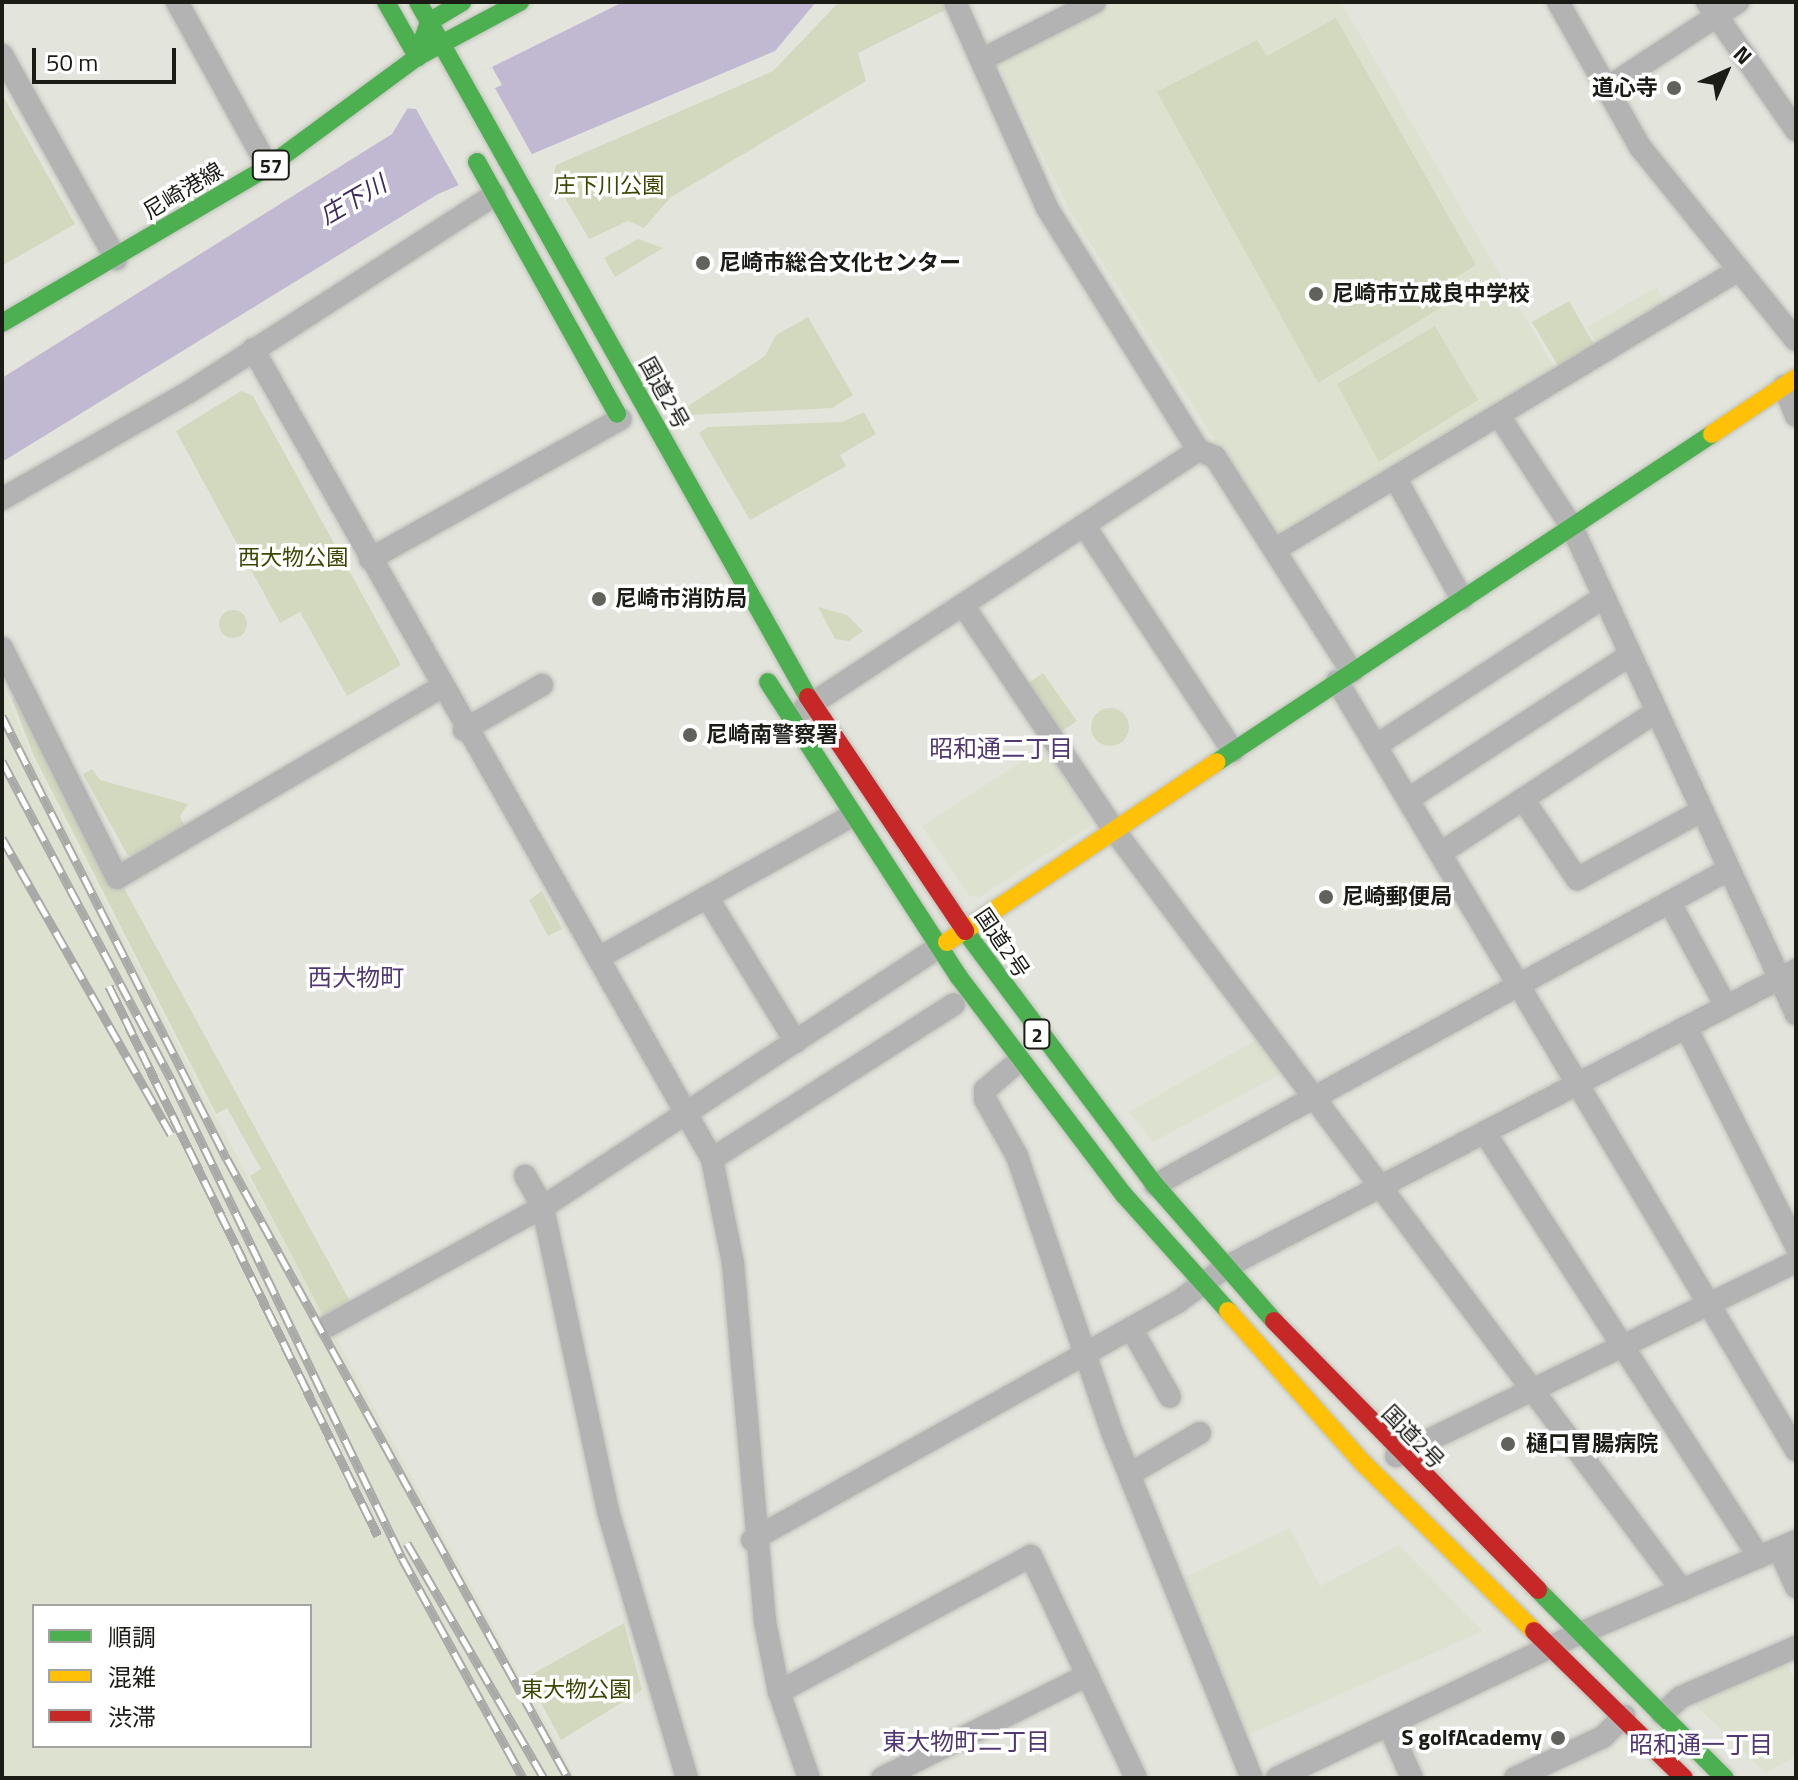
<!DOCTYPE html>
<html>
<head>
<meta charset="utf-8">
<style>
	body { margin:0 }
	#map { position:relative; width:1798px; height:1780px; overflow:hidden; background:#e3e5dc; font-family:"Titillium Web","Noto Sans JP",sans-serif }
	div>[style] { position:absolute }
	.built>* { inset:0; background:#dde2d0 }
	.green>* { inset:0; background:#d2d9be }
	.round { border-radius:50% }
	.water>* { inset:0; background:#c1b8d2 }
	.pier>* { inset:0; background:#e3e5dc }
	.roads { filter:drop-shadow(0 0 2px #bec0b9) drop-shadow(0 0 2px #bec0b9) }
	.street>* { height:22px; margin:-11px; padding:0 11px; transform-origin:11px; border-radius:11px; background:#b3b3b4 }
	.fast>* { height:18px; margin:-9px; padding:0 9px; transform-origin:9px; border-radius:9px; background:#4caf50 }
	.slow>* { height:18px; margin:-9px; padding:0 9px; transform-origin:9px; border-radius:9px; background:#ffc107 }
	.jam>* { height:18px; margin:-9px; padding:0 9px; transform-origin:9px; border-radius:9px; background:#c62828 }
	.rail>* { height:9px; margin-top:-4.5px; transform-origin:0; background:repeating-linear-gradient(90deg,#fff 0 18px,#a9aaa7 0 36px); box-sizing:border-box; border-block:2px solid #a9aaa7 }
	.dots>* { width:22px; height:22px; translate:-50% -50%; box-sizing:border-box; border:4px solid #fff; border-radius:50% }
	span { translate:-50% -50%; white-space:nowrap; text-align:center; line-height:1.15; -webkit-text-stroke:7px #fff; paint-order:stroke }
	.shield-label span { padding:2px 6px; background:#fff; border:2px solid; border-radius:6px; -webkit-text-stroke-width:0 }
	.shield-label { font-size:20px; color:#1a1c15; font-weight:700 }
	.poi-label { font-size:22px; color:#1a1c15; font-weight:700 }
	.right { translate:-100% -50%; text-align:right }
	.left { translate:0 -50%; text-align:left }
	.park-label { font-size:22px; color:#3b4700 }
	.street-label { font-size:22px; color:#1a1c15 }
	.water-label { font-size:24px; color:#3f295d; font-style:italic }
	.neighbourhood-label { font-size:24px; color:#513873 }
	.frame { position:absolute; inset:0; border:4px solid #1a1c15; pointer-events:none }
	.legend { position:absolute; left:32px; top:1604px; width:280px; height:144px; box-sizing:border-box; background:#fff; border:2px solid #a3a4a1; margin:0; padding:10px 14px; list-style:none; font-size:24px; color:#1a1c15 }
	.legend li { display:flex; align-items:center; gap:16px; height:40px }
	.legend b { width:40px; border:2px solid #a3a4a1 }
	.north { position:absolute; left:1686px; top:32px; width:80px; height:80px; -webkit-text-stroke:6px #fff; paint-order:stroke; rotate:45deg; font-size:22px; font-weight:700; line-height:32px; text-align:center; color:#1a1c15 }
	.north::after { content:''; display:block; margin:auto; width:28px; height:36px; background:#1a1c15; clip-path:polygon(50% 0,100% 100%,50% 72%,0 100%) }
	.scale { position:absolute; left:32px; top:48px; width:144px; height:36px; box-sizing:border-box; border:4px solid #1a1c15; border-top:0; padding-left:10px; font-size:24px; line-height:28px; white-space:nowrap; color:#1a1c15; -webkit-text-stroke:6px #fff; paint-order:stroke }
</style>
</head>
<body>
<div id="map">
	<div class="built">
		<i style="clip-path:polygon(1117px 2px,1341px 2px,1558px 374px,1276px 537px,1071px 213px,1001px 70px,1002px 58px)"></i>
		<i style="clip-path:polygon(1656px 287px,1668px 307px,1599px 347px,1587px 327px)"></i>
		<i style="clip-path:polygon(evenodd,2px 682px,30px 754px,201px 1090px,576px 1778px,2px 1778px,2px 682px,34px 1606px,310px 1606px,310px 1746px,34px 1746px,34px 1606px)"></i>
		<i style="clip-path:polygon(1046px 746px,1092px 825px,980px 897px,969px 896px,922px 826px)"></i>
		<i style="clip-path:polygon(1259px 1038px,1285px 1072px,1153px 1142px,1129px 1112px)"></i>
		<i style="clip-path:polygon(1290px 1528px,1320px 1586px,1399px 1545px,1483px 1631px,1244px 1737px,1181px 1579px)"></i>
		<i style="clip-path:polygon(1785px 1659px,1796px 1683px,1796px 1756px,1766px 1773px,1690px 1700px)"></i>
	</div>
	<div class="green">
		<i style="clip-path:polygon(839px 2px,944px 2px,947px 9px,858px 53px,866px 81px,671px 197px,644px 228px,628px 221px,589px 239px,553px 177px,556px 165px,773px 71px)"></i>
		<i style="clip-path:polygon(1336px 18px,1476px 265px,1455px 278px,1463px 294px,1318px 383px,1157px 92px,1257px 40px,1267px 56px)"></i>
		<i style="clip-path:polygon(2px 94px,75px 224px,2px 266px)"></i>
		<i style="clip-path:polygon(638px 239px,663px 248px,615px 277px,604px 258px)"></i>
		<i style="clip-path:polygon(1569px 301px,1596px 348px,1560px 369px,1532px 322px)"></i>
		<i style="clip-path:polygon(808px 317px,853px 395px,832px 408px,689px 415px,685px 408px,765px 356px,776px 335px)"></i>
		<i style="clip-path:polygon(1435px 326px,1478px 400px,1379px 462px,1337px 384px)"></i>
		<i style="clip-path:polygon(241px 391px,253px 396px,401px 665px,347px 696px,300px 612px,280px 623px,176px 431px)"></i>
		<i style="clip-path:polygon(864px 412px,876px 434px,840px 455px,846px 466px,750px 520px,699px 433px,708px 427px,842px 422px)"></i>
		<i style="clip-path:polygon(818px 607px,847px 615px,863px 631px,849px 641px,835px 639px)"></i>
		<i class="round" style="left:219px;top:610px;width:28px;height:28px"></i>
		<i style="clip-path:polygon(1043px 673px,1077px 721px,1059px 733px,1027px 684px)"></i>
		<i style="clip-path:polygon(19px 696px,351px 1303px,325px 1319px,250px 1176px,261px 1169px,227px 1108px,216px 1114px,33px 754px,12px 699px)"></i>
		<i class="round" style="left:1091px;top:708px;width:38px;height:38px"></i>
		<i style="clip-path:polygon(92px 769px,100px 780px,188px 804px,180px 816px,186px 829px,139px 859px,127px 854px,83px 774px)"></i>
		<i style="clip-path:polygon(542px 891px,562px 929px,548px 936px,529px 900px)"></i>
		<i style="clip-path:polygon(624px 1623px,642px 1690px,561px 1740px,527px 1677px)"></i>
	</div>
	<div class="water">
		<i style="clip-path:polygon(623px 2px,816px 2px,775px 51px,438px 194px,2px 462px,2px 378px,392px 134px,407px 109px)"></i>
	</div>
	<div class="pier">
		<i style="clip-path:polygon(492px 67px,502px 85px,495px 88px,534px 158px,462px 191px,416px 109px,403px 108px)"></i>
	</div>
	<div class="roads">
		<div class="street">
			<i style="left:177px;top:2px;width:188px;rotate:61.1deg"></i>
			<i style="left:955px;top:2px;width:226px;rotate:65.9deg"></i>
			<i style="left:1047px;top:208px;width:285px;rotate:58deg"></i>
			<i style="left:1198px;top:450px;width:18px;rotate:22deg"></i>
			<i style="left:1215px;top:457px;width:255px;rotate:57.5deg"></i>
			<i style="left:1558px;top:2px;width:167px;rotate:60.5deg"></i>
			<i style="left:1640px;top:147px;width:248px;rotate:51.1deg"></i>
			<i style="left:1707px;top:2px;width:156px;rotate:55.2deg"></i>
			<i style="left:2px;top:55px;width:234px;rotate:60.8deg"></i>
			<i style="left:981px;top:60px;width:128px;rotate:-27deg"></i>
			<i style="left:1607px;top:88px;width:157px;rotate:-33.3deg"></i>
			<i style="left:253px;top:349px;width:931px;rotate:60.46deg"></i>
			<i style="left:712px;top:1159px;width:106px;rotate:78.6deg"></i>
			<i style="left:733px;top:1263px;width:360px;rotate:84.9deg"></i>
			<i style="left:765px;top:1622px;width:71px;rotate:78.7deg"></i>
			<i style="left:779px;top:1692px;width:91px;rotate:70.8deg"></i>
			<i style="left:1784px;top:386px;width:32px;rotate:68deg"></i>
			<i style="left:1499px;top:416px;width:133px;rotate:56.7deg"></i>
			<i style="left:1572px;top:527px;width:536px;rotate:65.3deg"></i>
			<i style="left:1396px;top:479px;width:137px;rotate:61.2deg"></i>
			<i style="left:2px;top:499px;width:215px;rotate:-29.8deg"></i>
			<i style="left:189px;top:392px;width:364px;rotate:-32.8deg"></i>
			<i style="left:1084px;top:525px;width:271px;rotate:56.6deg"></i>
			<i style="left:1276px;top:549px;width:538px;rotate:-31.09deg"></i>
			<i style="left:370px;top:559px;width:287px;rotate:-29.2deg"></i>
			<i style="left:963px;top:605px;width:271px;rotate:56.1deg"></i>
			<i style="left:1114px;top:830px;width:949px;rotate:53.23deg"></i>
			<i style="left:2px;top:648px;width:257px;rotate:63.4deg"></i>
			<i style="left:117px;top:878px;width:376px;rotate:-30.5deg"></i>
			<i style="left:1337px;top:681px;width:896px;rotate:59.17deg"></i>
			<i style="left:804px;top:709px;width:472px;rotate:-33.3deg"></i>
			<i style="left:464px;top:730px;width:90px;rotate:-30deg"></i>
			<i style="left:1377px;top:745px;width:271px;rotate:-33.1deg"></i>
			<i style="left:1410px;top:798px;width:262px;rotate:-33deg"></i>
			<i style="left:1523px;top:799px;width:97px;rotate:56deg"></i>
			<i style="left:1577px;top:879px;width:141px;rotate:-28.7deg"></i>
			<i style="left:1442px;top:852px;width:256px;rotate:-33.2deg"></i>
			<i style="left:707px;top:897px;width:170px;rotate:58.5deg"></i>
			<i style="left:1670px;top:903px;width:117px;rotate:61.5deg"></i>
			<i style="left:600px;top:957px;width:286px;rotate:-29.3deg"></i>
			<i style="left:1686px;top:1027px;width:245px;rotate:63.3deg"></i>
			<i style="left:1019px;top:1061px;width:45px;rotate:139.5deg"></i>
			<i style="left:985px;top:1090px;width:9px;rotate:90deg"></i>
			<i style="left:985px;top:1099px;width:65px;rotate:60.7deg"></i>
			<i style="left:1017px;top:1156px;width:292px;rotate:71deg"></i>
			<i style="left:1112px;top:1432px;width:373px;rotate:68deg"></i>
			<i style="left:1485px;top:1133px;width:505px;rotate:57.13deg"></i>
			<i style="left:712px;top:1159px;width:287px;rotate:-32.6deg"></i>
			<i style="left:1155px;top:1185px;width:654px;rotate:-28.8deg"></i>
			<i style="left:328px;top:1326px;width:246px;rotate:-29deg"></i>
			<i style="left:543px;top:1207px;width:36px;rotate:-120deg"></i>
			<i style="left:1131px;top:1328px;width:79px;rotate:60.5deg"></i>
			<i style="left:1396px;top:1456px;width:445px;rotate:-25.9deg"></i>
			<i style="left:1130px;top:1474px;width:81px;rotate:-30.4deg"></i>
			<i style="left:752px;top:1540px;width:489px;rotate:-29.2deg"></i>
			<i style="left:1179px;top:1301px;width:58px;rotate:-35.9deg"></i>
			<i style="left:1226px;top:1267px;width:643px;rotate:-27.52deg"></i>
			<i style="left:1779px;top:1549px;width:42px;rotate:65.9deg"></i>
			<i style="left:779px;top:1692px;width:286px;rotate:-28.4deg"></i>
			<i style="left:1031px;top:1556px;width:246px;rotate:64.7deg"></i>
			<i style="left:1662px;top:1714px;width:25px;rotate:-42deg"></i>
			<i style="left:1681px;top:1697px;width:125px;rotate:-23.5deg"></i>
			<i style="left:1389px;top:1726px;width:57px;rotate:66.1deg"></i>
			<i style="left:687px;top:1778px;width:278px;rotate:-106.5deg"></i>
			<i style="left:608px;top:1511px;width:311px;rotate:-102.1deg"></i>
			<i style="left:543px;top:1207px;width:474px;rotate:-33.3deg"></i>
			<i style="left:882px;top:1778px;width:230px;rotate:-26.6deg"></i>
			<i style="left:1277px;top:1778px;width:331px;rotate:-25.6deg"></i>
			<i style="left:1576px;top:1635px;width:239px;rotate:-23.1deg"></i>
			<i style="left:1515px;top:1778px;width:97px;rotate:-25deg"></i>
			<i style="left:1603px;top:1737px;width:30px;rotate:-45deg"></i>
		</div>
		<div class="fast">
			<i style="left:386px;top:2px;width:64px;rotate:60.3deg"></i>
			<i style="left:418px;top:2px;width:797px;rotate:60.7deg"></i>
			<i style="left:421px;top:45px;width:24px;rotate:-71deg"></i>
			<i style="left:429px;top:22px;width:39px;rotate:-31deg"></i>
			<i style="left:477px;top:162px;width:288px;rotate:60.9deg"></i>
			<i style="left:2px;top:323px;width:308px;rotate:-30.4deg"></i>
			<i style="left:268px;top:167px;width:185px;rotate:-36.4deg"></i>
			<i style="left:417px;top:57px;width:117px;rotate:-28.1deg"></i>
			<i style="left:768px;top:682px;width:351px;rotate:57.1deg"></i>
			<i style="left:959px;top:977px;width:273px;rotate:52.9deg"></i>
			<i style="left:1124px;top:1195px;width:156px;rotate:48.1deg"></i>
			<i style="left:1217px;top:762px;width:594px;rotate:-33.53deg"></i>
			<i style="left:965px;top:931px;width:317px;rotate:53.2deg"></i>
			<i style="left:1155px;top:1185px;width:181px;rotate:48.8deg"></i>
			<i style="left:1538px;top:1590px;width:265px;rotate:45.2deg"></i>
		</div>
		<div class="slow">
			<i style="left:1712px;top:434px;width:101px;rotate:-33.7deg"></i>
			<i style="left:947px;top:942px;width:324px;rotate:-33.7deg"></i>
			<i style="left:1228px;top:1311px;width:203px;rotate:48.4deg"></i>
			<i style="left:1363px;top:1463px;width:240px;rotate:44.5deg"></i>
		</div>
		<div class="jam">
			<i style="left:808px;top:697px;width:282px;rotate:56.1deg"></i>
			<i style="left:1274px;top:1321px;width:377px;rotate:45.5deg"></i>
			<i style="left:1534px;top:1631px;width:210px;rotate:44.4deg"></i>
		</div>
	</div>
	<div class="rail">
		<i style="left:2px;top:716px;width:497px;rotate:63.1deg"></i>
		<i style="left:227px;top:1159px;width:707px;rotate:61.15deg"></i>
		<i style="left:2px;top:761px;width:365px;rotate:62deg"></i>
		<i style="left:173px;top:1083px;width:527px;rotate:64.26deg"></i>
		<i style="left:402px;top:1558px;width:251px;rotate:61.2deg"></i>
		<i style="left:2px;top:838px;width:341px;rotate:60.3deg"></i>
		<i style="left:109px;top:986px;width:612px;rotate:63.94deg"></i>
		<i style="left:407px;top:1543px;width:272px;rotate:59.8deg"></i>
	</div>
	<div class="dots">
		<i style="left:1674px;top:88px;background:#60625b"></i>
		<i style="left:703px;top:263px;background:#60625b"></i>
		<i style="left:1316px;top:294px;background:#60625b"></i>
		<i style="left:599px;top:599px;background:#60625b"></i>
		<i style="left:690px;top:735px;background:#60625b"></i>
		<i style="left:1326px;top:897px;background:#60625b"></i>
		<i style="left:1508px;top:1444px;background:#60625b"></i>
		<i style="left:1558px;top:1738px;background:#60625b"></i>
	</div>
	<div class="shield-label">
		<span style="left:271px;top:165px">57</span>
		<span style="left:1037px;top:1034px">2</span>
	</div>
	<div class="poi-label">
		<span class="right" style="left:1658px;top:88px">道心寺</span>
		<span class="left" style="left:719px;top:263px">尼崎市総合文化センター</span>
		<span class="left" style="left:1332px;top:294px">尼崎市立成良中学校</span>
		<span class="left" style="left:615px;top:599px">尼崎市消防局</span>
		<span class="left" style="left:706px;top:735px">尼崎南警察署</span>
		<span class="left" style="left:1342px;top:897px">尼崎郵便局</span>
		<span class="left" style="left:1526px;top:1444px">樋口胃腸病院</span>
		<span class="right" style="left:1542px;top:1738px">S golfAcademy</span>
	</div>
	<div class="park-label">
		<span style="left:609px;top:186px">庄下川公園</span>
		<span style="left:293px;top:558px">西大物公園</span>
		<span style="left:576px;top:1690px">東大物公園</span>
	</div>
	<div class="street-label">
		<span style="left:183px;top:191px;rotate:-31deg">尼崎港線</span>
		<span style="left:664px;top:393px;rotate:61deg">国道2号</span>
		<span style="left:1002px;top:943px;rotate:56deg">国道2号</span>
		<span style="left:1413px;top:1437px;rotate:46deg">国道2号</span>
	</div>
	<div class="water-label">
		<span style="left:353px;top:200px;rotate:-30deg">庄下川</span>
	</div>
	<div class="neighbourhood-label">
		<span style="left:1001px;top:749px">昭和通二丁目</span>
		<span style="left:356px;top:978px">西大物町</span>
		<span style="left:966px;top:1742px">東大物町二丁目</span>
		<span style="left:1701px;top:1745px">昭和通一丁目</span>
	</div>
	<div class="frame"></div>
	<ul class="legend">
	<li><b style="height:10px;background:#4caf50"></b>順調</li>
	<li><b style="height:10px;background:#ffc107"></b>混雑</li>
	<li><b style="height:10px;background:#c62828"></b>渋滞</li>
	</ul>
	<div class="north">N</div>
	<div class="scale">50 m</div>
</div>
</body>
</html>
